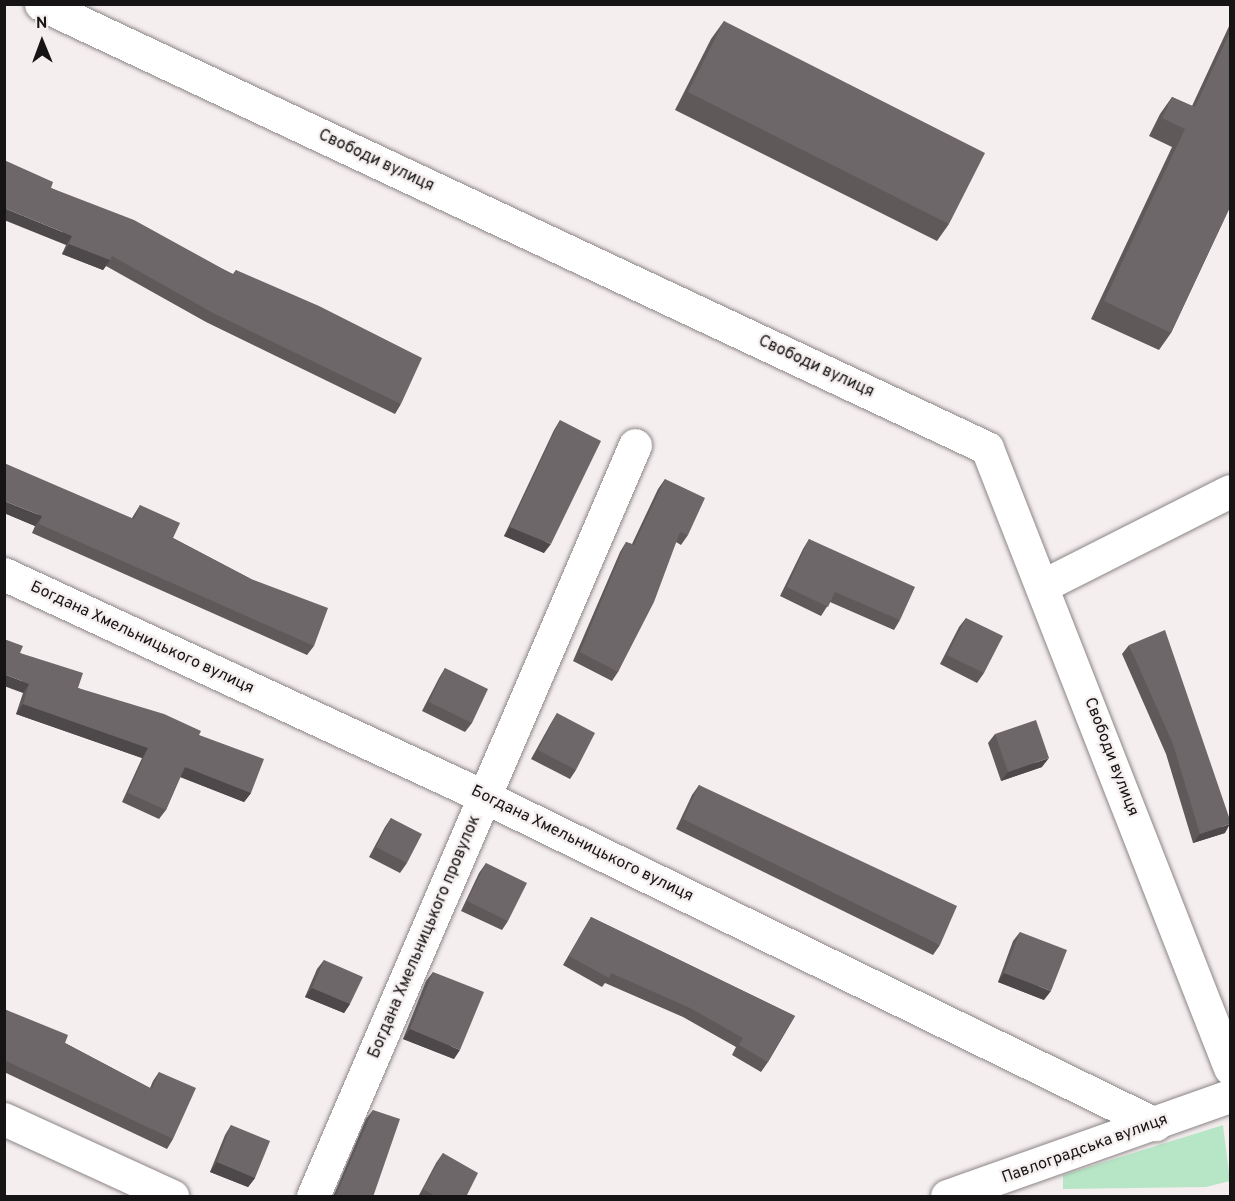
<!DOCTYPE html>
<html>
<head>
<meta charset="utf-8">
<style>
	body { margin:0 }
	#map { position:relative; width:1235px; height:1201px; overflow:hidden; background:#f5eeef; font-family:Overpass,sans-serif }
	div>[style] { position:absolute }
	.green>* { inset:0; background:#b7e6c6 }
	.roads { filter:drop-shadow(0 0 2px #8c8587) drop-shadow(0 0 2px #8c8587) }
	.minor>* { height:33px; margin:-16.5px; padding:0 16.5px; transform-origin:16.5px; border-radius:16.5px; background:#fff }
	.major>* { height:33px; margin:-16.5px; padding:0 16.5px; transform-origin:16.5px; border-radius:16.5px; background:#fff }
	.wall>* { inset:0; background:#5f595a }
	.shaded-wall>* { inset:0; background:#4d484a }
	.building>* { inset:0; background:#6e6769 }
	span { translate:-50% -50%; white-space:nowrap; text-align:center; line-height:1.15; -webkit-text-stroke:4.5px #f5eeef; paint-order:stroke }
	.street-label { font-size:16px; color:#161414 }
	.frame { position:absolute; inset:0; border:6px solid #161414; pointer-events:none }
	.north { position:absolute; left:12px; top:12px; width:60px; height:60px; -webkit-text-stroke:4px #f5eeef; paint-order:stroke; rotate:359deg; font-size:16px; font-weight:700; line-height:24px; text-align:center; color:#161414 }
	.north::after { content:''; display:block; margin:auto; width:21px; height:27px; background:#161414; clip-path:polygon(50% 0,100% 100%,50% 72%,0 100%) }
</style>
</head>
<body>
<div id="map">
	<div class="green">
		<i style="clip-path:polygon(1223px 1125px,1230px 1181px,1206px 1187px,1063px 1189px,1063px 1175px)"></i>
	</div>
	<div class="roads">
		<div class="minor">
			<i style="left:41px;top:4px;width:1045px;rotate:25.14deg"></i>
			<i style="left:987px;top:448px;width:666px;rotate:68.6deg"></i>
			<i style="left:4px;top:574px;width:530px;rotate:24.87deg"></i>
			<i style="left:485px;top:797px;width:746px;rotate:26.02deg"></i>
			<i style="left:1044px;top:585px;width:208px;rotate:-26.8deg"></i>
			<i style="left:4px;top:1119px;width:185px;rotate:24.6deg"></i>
			<i style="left:313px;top:1196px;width:817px;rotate:-66.79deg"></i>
		</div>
		<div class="major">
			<i style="left:947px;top:1196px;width:300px;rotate:-19.5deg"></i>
		</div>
	</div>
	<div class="wall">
		<i style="clip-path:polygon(724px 21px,949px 224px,937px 241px,675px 110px,711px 39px)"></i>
		<i style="clip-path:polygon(1230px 24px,1230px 207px,1171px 333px,1159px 350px,1091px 319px,1172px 147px,1149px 136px,1160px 114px,1172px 97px,1192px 106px)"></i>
		<i style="clip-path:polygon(51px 188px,233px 274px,236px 270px,401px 404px,395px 414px,206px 322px,106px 266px,103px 270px,62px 254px,66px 245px)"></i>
		<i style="clip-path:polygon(560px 420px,544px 553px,504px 536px,554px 430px)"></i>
		<i style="clip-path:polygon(665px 479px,688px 535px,681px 545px,676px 542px,618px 672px,612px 681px,573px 661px,620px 552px,626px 542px,632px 544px,658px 489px)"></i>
		<i style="clip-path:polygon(140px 505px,173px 538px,251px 579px,314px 646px,307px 655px,32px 533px,35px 526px,4px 513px,132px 518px)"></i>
		<i style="clip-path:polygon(809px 539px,900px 620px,894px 630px,830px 602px,821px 616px,780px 596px,803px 549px)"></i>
		<i style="clip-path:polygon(966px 618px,984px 673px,977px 683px,940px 664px,959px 627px)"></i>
		<i style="clip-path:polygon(1129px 645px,1225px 833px,1193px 843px,1166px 754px,1122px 654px)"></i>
		<i style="clip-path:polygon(20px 653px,78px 688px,199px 735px,251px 793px,244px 802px,180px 777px,166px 810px,159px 819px,122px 802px,142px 758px,16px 714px,23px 693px)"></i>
		<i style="clip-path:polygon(445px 668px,472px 723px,465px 732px,422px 711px,439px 678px)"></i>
		<i style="clip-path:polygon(557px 713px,576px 770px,570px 779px,531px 759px,551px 723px)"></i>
		<i style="clip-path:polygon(995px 734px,1042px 767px,1001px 781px,988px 743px)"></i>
		<i style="clip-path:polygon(699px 785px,940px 945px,933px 955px,676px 829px,692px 795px)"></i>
		<i style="clip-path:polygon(391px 818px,407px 863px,400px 873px,369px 857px,385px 827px)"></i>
		<i style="clip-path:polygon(486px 863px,508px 921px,502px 930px,461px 911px,479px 873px)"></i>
		<i style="clip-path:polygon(591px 917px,795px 1016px,768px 1062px,761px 1072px,732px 1055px,736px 1047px,683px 1017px,605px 983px,602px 987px,563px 965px,585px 927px)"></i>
		<i style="clip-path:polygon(1020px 932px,1044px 1000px,998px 982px,1013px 941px)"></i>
		<i style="clip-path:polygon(324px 960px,350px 1004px,344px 1013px,305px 997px,317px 969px)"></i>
		<i style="clip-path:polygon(433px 972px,454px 1059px,403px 1039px,426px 981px)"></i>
		<i style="clip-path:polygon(4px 1009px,65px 1043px,150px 1088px,153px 1081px,159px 1072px,173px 1139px,167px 1149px,4px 1072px)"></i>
		<i style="clip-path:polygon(373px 1110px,373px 1197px,333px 1197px,366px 1119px)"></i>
		<i style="clip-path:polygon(231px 1125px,255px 1178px,248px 1187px,210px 1172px,225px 1135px)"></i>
		<i style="clip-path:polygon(443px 1153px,466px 1197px,418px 1197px,436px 1163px)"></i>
	</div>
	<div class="shaded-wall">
		<i style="clip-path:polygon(4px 208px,72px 236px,66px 245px,4px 220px)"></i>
		<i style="clip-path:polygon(69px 244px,110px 260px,103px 270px,62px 254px)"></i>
		<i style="clip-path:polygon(4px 501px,42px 516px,35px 526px,4px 513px)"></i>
		<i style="clip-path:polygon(510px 527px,551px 544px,544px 553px,504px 536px)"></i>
		<i style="clip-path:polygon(4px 674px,29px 684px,23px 693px,4px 686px)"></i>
		<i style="clip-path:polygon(23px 704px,148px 748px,142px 758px,16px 714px)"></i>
		<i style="clip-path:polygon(1049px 758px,1042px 767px,1001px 781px,1008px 772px)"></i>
		<i style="clip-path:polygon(185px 767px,251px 793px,244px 802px,178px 776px)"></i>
		<i style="clip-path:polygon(1230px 824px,1225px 833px,1193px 843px,1200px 834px)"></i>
		<i style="clip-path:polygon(1004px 973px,1051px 991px,1044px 1000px,998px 982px)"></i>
		<i style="clip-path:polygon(312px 988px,350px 1004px,344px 1013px,305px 997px)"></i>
		<i style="clip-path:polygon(410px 1029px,460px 1050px,454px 1059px,403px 1039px)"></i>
		<i style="clip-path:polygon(217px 1162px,255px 1178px,248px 1187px,210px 1172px)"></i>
	</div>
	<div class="building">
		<i style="clip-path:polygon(724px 21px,985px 153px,949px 224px,688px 92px)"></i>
		<i style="clip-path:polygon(1230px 32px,1230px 207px,1171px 333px,1104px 301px,1185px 129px,1162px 118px,1172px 97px,1195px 107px)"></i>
		<i style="clip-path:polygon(4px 160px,53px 182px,51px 188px,134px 220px,234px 275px,236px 270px,319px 306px,422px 358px,401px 404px,213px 313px,112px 256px,110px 260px,69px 244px,72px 236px,4px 208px)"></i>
		<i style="clip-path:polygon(560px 420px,601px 441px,551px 544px,510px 527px)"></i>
		<i style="clip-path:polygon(4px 463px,134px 519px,140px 505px,180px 523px,173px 538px,251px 579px,328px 608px,314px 646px,39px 524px,42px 516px,4px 501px)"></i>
		<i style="clip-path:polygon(665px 479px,705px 498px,688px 535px,680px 532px,654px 602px,618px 672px,580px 652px,626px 542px,634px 545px)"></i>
		<i style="clip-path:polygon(809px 539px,915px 587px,900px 620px,835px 592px,828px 607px,787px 587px)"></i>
		<i style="clip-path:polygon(966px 618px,1003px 636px,984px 673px,947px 655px)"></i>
		<i style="clip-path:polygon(1165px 630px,1230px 820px,1230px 824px,1200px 834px,1173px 744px,1129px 645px)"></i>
		<i style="clip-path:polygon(4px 639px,23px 646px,20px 653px,83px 673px,78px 688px,164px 714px,201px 731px,199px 735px,264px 759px,251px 793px,185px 767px,166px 810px,128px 793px,148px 748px,23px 704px,29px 684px,4px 674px)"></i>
		<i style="clip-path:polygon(445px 668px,488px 689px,472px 723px,429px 702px)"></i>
		<i style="clip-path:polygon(557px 713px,595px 733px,576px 770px,538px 750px)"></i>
		<i style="clip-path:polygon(1036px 720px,1049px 758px,1008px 772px,995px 734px)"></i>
		<i style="clip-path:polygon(699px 785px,957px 906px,940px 945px,683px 819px)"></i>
		<i style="clip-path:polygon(391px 818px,422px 834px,407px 863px,376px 847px)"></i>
		<i style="clip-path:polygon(486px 863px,527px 883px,508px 921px,467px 901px)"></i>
		<i style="clip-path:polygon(591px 917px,795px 1016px,768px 1062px,739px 1045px,743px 1038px,690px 1008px,611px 973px,609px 978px,569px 956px)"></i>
		<i style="clip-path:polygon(1020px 932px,1067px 950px,1051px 991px,1004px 973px)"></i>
		<i style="clip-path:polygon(324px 960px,363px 977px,350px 1004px,312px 988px)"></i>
		<i style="clip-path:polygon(433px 972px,484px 992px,460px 1050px,410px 1029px)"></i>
		<i style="clip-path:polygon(4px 1009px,68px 1035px,65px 1043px,152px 1089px,159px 1072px,196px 1088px,173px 1139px,4px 1060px)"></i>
		<i style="clip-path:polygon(373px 1110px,400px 1119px,373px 1197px,335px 1197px)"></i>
		<i style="clip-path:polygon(231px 1125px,270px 1141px,255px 1178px,217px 1162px)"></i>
		<i style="clip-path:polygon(443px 1153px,478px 1173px,466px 1197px,437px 1197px,423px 1189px)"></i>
	</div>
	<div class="street-label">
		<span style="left:376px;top:161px;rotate:25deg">Свободи вулиця</span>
		<span style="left:816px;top:367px;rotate:25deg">Свободи вулиця</span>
		<span style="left:142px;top:638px;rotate:25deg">Богдана Хмельницького вулиця</span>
		<span style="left:1111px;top:757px;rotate:69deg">Свободи вулиця</span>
		<span style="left:582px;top:844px;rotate:26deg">Богдана Хмельницького вулиця</span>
		<span style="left:425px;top:937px;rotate:-67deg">Богдана Хмельницького провулок</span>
		<span style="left:1085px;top:1149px;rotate:-20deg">Павлоградська вулиця</span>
	</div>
	<div class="frame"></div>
	<div class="north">N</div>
</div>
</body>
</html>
